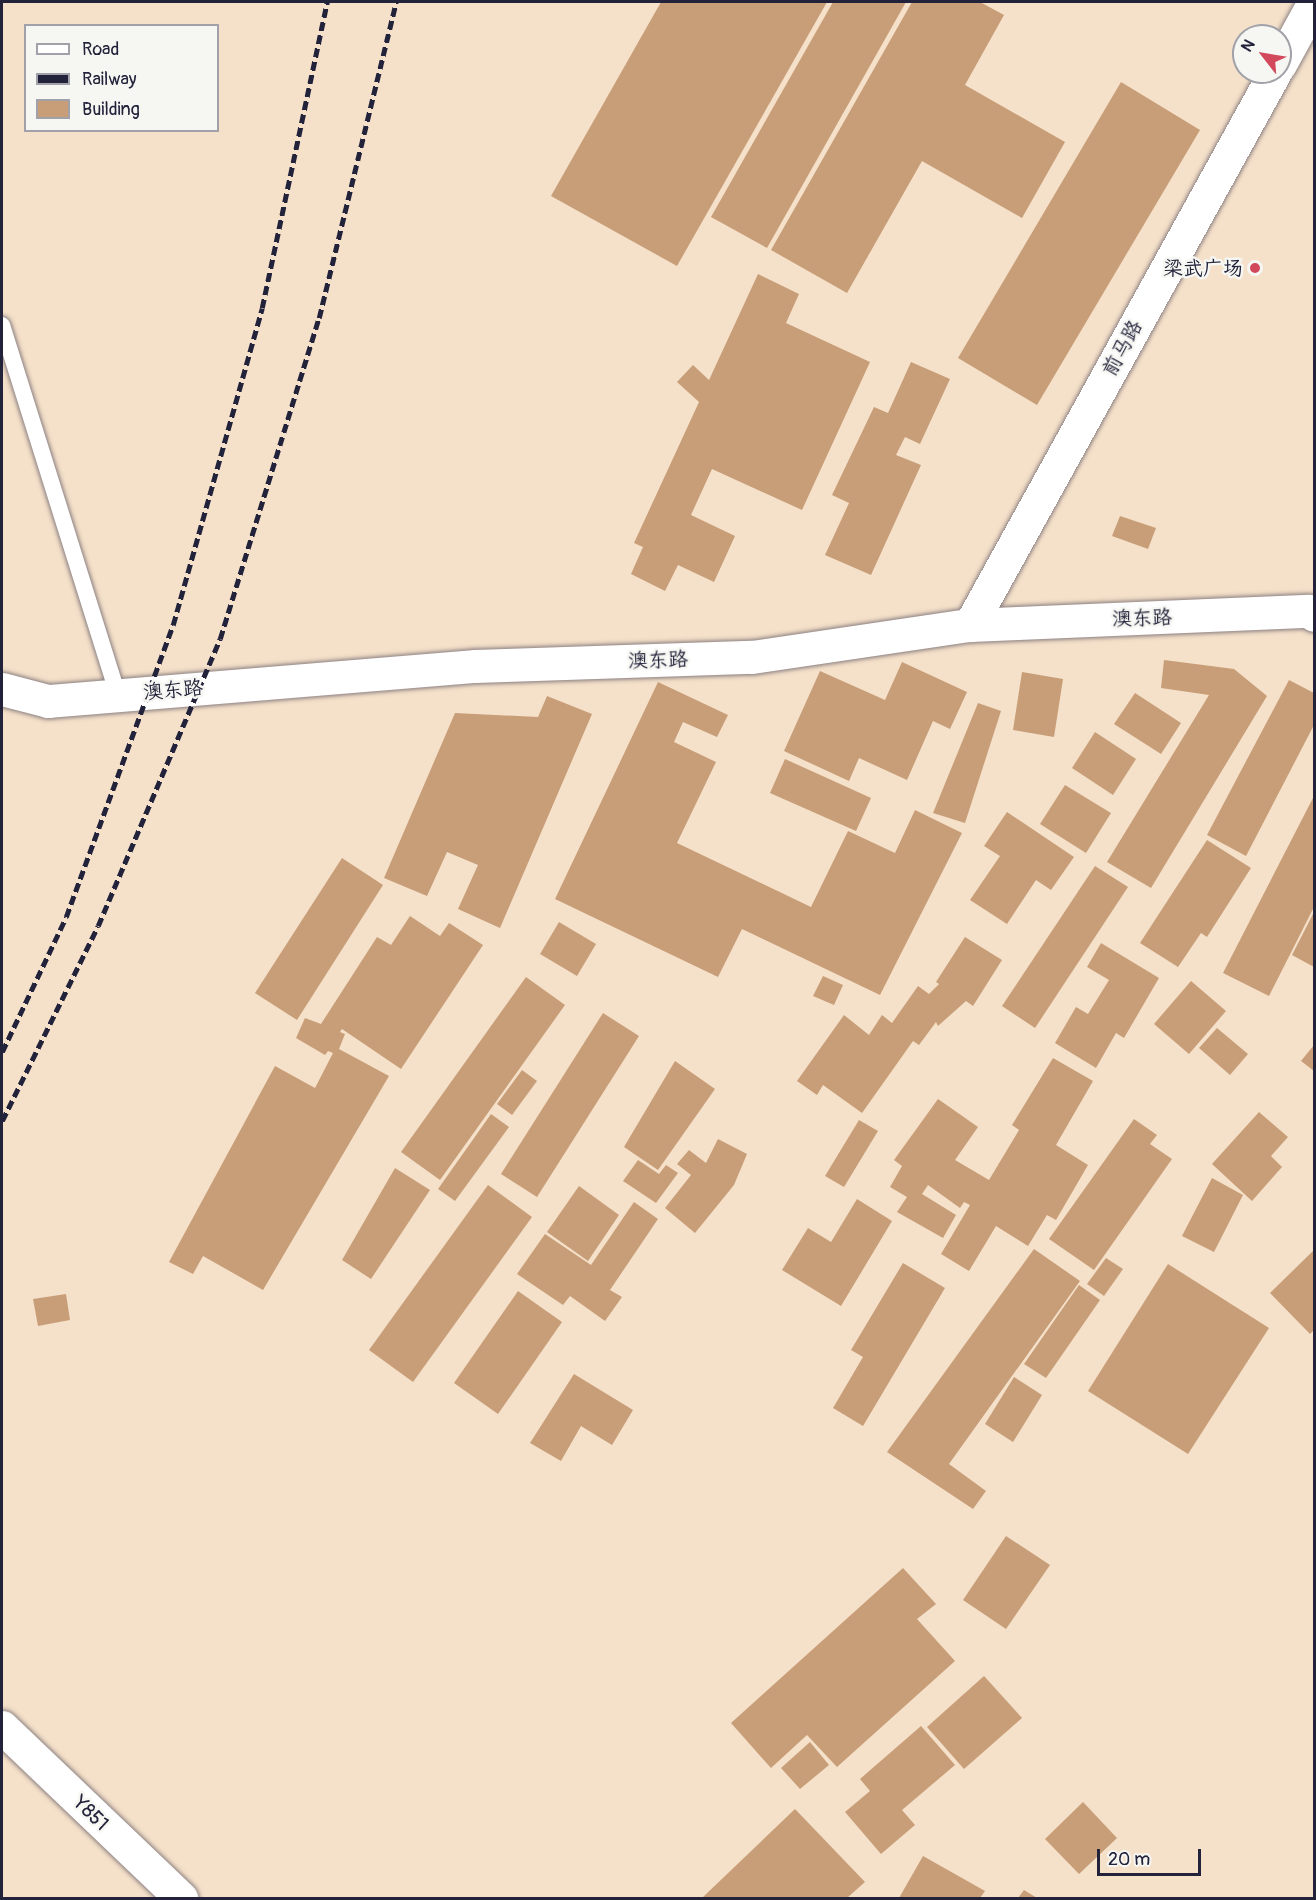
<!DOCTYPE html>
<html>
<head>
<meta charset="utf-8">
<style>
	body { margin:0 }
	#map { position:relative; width:1316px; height:1900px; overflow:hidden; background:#f5e0c9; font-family:Pangolin,"LXGW WenKai TC",sans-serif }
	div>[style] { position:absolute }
	.building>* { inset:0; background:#c89e78 }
	.roads { filter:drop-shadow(0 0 2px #8c8182) drop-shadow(0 0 2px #8c8182) }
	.lane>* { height:16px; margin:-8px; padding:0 8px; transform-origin:8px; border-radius:8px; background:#fff }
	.street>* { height:33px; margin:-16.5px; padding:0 16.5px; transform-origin:16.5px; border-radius:16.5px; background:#fff }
	.rail>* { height:4.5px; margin-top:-2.25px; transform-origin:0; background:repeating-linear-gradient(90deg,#22223b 0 9px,transparent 0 13.5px) }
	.dots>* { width:16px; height:16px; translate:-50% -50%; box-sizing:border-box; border:3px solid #f6f6f2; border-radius:50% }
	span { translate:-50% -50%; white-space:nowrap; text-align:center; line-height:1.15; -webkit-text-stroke:5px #f6f6f2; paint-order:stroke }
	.poi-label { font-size:20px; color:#22223b }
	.right { translate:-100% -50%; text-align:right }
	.street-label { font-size:20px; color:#22223b }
	.frame { position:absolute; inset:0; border:3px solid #22223b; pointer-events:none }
	.legend { position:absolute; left:24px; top:24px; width:195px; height:108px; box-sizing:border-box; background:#f6f6f2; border:2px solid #a1a1a9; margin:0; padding:8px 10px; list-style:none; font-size:18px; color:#22223b }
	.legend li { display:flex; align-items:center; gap:12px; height:30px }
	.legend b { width:30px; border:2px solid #a1a1a9 }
	.north { position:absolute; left:1232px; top:24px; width:60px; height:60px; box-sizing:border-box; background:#f6f6f2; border:2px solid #a1a1a9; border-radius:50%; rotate:301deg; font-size:16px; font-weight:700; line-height:24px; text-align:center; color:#22223b }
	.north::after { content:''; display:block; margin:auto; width:21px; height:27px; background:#d1495b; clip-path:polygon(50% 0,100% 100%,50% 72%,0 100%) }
	.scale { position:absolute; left:1097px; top:1849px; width:104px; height:27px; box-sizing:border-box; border:3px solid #22223b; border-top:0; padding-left:8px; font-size:18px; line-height:21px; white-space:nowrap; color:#22223b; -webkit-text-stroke:4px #f6f6f2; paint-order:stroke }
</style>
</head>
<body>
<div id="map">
	<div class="building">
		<i style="clip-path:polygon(661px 2px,827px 2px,677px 266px,551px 196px)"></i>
		<i style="clip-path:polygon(833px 2px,906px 2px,767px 248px,711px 217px)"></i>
		<i style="clip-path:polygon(912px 2px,980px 2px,1004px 15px,965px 85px,1065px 142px,1022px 218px,922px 161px,847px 293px,771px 250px)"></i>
		<i style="clip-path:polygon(1121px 82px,1200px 130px,1037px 405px,958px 358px)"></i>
		<i style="clip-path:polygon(758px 274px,799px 294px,786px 323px,870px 362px,802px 510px,712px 469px,691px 515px,735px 536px,714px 582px,678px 565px,665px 591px,631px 574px,643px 547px,634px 543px,699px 402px,677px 382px,693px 365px,709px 380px)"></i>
		<i style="clip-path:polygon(911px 362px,950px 379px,920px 444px,905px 437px,896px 455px,921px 465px,871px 575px,825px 555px,849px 503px,832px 495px,874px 407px,888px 413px)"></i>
		<i style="clip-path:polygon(1120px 516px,1156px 528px,1148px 549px,1112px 536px)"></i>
		<i style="clip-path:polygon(1164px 660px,1234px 669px,1267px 696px,1151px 888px,1107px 862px,1209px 695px,1161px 688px)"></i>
		<i style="clip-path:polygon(902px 662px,967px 692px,950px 729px,933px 721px,907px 780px,859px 758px,849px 781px,784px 751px,820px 671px,885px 700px)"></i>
		<i style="clip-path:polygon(1022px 672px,1063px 679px,1054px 737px,1013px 730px)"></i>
		<i style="clip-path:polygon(1289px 680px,1314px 693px,1314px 725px,1246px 856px,1207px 835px)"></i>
		<i style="clip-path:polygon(658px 682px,728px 715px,717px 737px,683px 722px,674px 742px,716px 762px,677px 843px,811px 907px,848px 831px,895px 853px,915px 810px,962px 833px,880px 995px,742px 929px,718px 977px,555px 899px)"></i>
		<i style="clip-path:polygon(1135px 693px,1181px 723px,1161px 754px,1114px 724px)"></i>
		<i style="clip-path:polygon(547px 696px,592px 714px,500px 928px,458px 909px,478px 865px,447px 852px,427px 896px,384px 878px,455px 713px,538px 717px)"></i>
		<i style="clip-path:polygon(978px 703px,1001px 711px,965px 823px,933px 813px)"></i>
		<i style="clip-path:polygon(1095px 732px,1136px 759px,1113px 795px,1072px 768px)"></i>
		<i style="clip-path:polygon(785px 759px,871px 798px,856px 831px,770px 793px)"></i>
		<i style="clip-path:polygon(1065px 785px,1111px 813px,1086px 853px,1040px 824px)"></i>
		<i style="clip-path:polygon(1314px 796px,1314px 907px,1269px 996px,1223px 973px)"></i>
		<i style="clip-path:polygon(1007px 812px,1074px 857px,1051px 890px,1036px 880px,1007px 924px,970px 900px,1000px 856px,984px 846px)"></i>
		<i style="clip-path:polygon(1207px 840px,1251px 868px,1207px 937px,1201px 933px,1178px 967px,1140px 943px)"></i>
		<i style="clip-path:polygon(342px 858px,383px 885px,297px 1020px,255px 993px)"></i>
		<i style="clip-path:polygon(1095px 866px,1128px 887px,1035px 1028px,1002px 1006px)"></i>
		<i style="clip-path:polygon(1314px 912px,1314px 967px,1292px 955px)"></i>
		<i style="clip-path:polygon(410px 916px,440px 936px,449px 923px,483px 945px,401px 1069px,342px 1029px,340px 1032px,345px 1034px,339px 1049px,389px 1076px,263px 1290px,203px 1256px,193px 1274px,169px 1262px,275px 1066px,315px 1088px,333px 1053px,328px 1051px,325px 1055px,296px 1038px,305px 1018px,321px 1024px,377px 937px,391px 945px)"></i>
		<i style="clip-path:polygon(559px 922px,596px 944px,577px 976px,540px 954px)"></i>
		<i style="clip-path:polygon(965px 937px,1002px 960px,973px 1006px,966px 1001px,938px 1026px,936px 1022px,919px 1045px,913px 1041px,862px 1113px,823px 1085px,817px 1095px,797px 1081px,844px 1015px,869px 1035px,882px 1015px,892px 1023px,918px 986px,929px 994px,939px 984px,936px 982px)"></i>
		<i style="clip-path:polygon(1101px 943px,1159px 978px,1124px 1038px,1116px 1033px,1096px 1068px,1055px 1043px,1076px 1007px,1088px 1014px,1109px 980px,1087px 967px)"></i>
		<i style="clip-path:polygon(823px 976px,843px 985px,834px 1005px,813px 996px)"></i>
		<i style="clip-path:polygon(526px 977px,565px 1005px,440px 1180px,401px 1152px)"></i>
		<i style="clip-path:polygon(1191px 981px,1226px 1011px,1189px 1054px,1154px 1024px)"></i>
		<i style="clip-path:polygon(603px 1013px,639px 1036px,537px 1197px,501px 1174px)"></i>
		<i style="clip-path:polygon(1217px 1028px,1248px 1054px,1230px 1075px,1199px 1048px)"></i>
		<i style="clip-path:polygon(1314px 1045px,1314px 1071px,1301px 1061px)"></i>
		<i style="clip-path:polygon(1053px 1058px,1093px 1081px,1056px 1145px,1088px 1165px,1056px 1220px,1047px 1215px,1028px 1246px,996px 1226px,969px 1271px,941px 1254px,970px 1205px,964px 1202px,960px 1208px,928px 1185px,922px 1194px,956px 1215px,943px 1238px,897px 1212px,907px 1197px,890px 1187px,902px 1166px,894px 1160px,938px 1099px,978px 1127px,955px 1160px,989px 1180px,1019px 1130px,1012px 1125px)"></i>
		<i style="clip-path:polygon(675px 1061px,715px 1089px,658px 1170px,624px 1147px)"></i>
		<i style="clip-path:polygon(522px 1070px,537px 1081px,512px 1115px,497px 1104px)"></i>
		<i style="clip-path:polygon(1259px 1112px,1288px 1137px,1271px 1156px,1282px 1167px,1252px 1201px,1212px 1164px)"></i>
		<i style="clip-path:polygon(491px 1114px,509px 1127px,455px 1201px,438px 1189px)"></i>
		<i style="clip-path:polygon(1134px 1119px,1157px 1135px,1150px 1144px,1172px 1159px,1094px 1270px,1049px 1239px)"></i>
		<i style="clip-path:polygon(859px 1120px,878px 1131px,844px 1187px,825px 1176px)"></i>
		<i style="clip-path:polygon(718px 1139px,747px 1154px,734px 1185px,695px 1233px,665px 1208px,691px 1175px,677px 1164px,689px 1150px,706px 1163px)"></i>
		<i style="clip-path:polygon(638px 1160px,659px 1174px,666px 1165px,678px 1173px,656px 1203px,623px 1181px)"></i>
		<i style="clip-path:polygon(395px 1168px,430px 1190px,371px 1279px,342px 1260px)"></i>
		<i style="clip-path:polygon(1212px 1178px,1243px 1195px,1214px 1252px,1182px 1236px)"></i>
		<i style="clip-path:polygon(488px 1185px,532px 1217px,413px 1382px,369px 1350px)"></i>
		<i style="clip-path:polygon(579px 1186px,619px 1215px,588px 1261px,547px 1232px)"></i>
		<i style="clip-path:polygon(857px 1199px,892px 1221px,841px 1306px,782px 1270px,808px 1228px,831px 1242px)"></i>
		<i style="clip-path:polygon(634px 1202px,658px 1219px,610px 1290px,622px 1297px,605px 1321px,570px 1296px,563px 1305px,517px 1274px,545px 1234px,591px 1265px)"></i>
		<i style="clip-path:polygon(1034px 1249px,1080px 1281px,949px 1464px,986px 1491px,973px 1509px,887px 1452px)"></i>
		<i style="clip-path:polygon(1314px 1250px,1314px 1330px,1310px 1334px,1270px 1293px)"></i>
		<i style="clip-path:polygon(1106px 1258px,1123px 1269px,1104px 1296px,1087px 1284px)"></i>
		<i style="clip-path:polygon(903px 1263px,945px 1288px,863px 1426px,833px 1408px,863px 1357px,851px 1350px)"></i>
		<i style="clip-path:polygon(1168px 1264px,1269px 1328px,1188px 1454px,1088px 1391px)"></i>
		<i style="clip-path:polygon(1079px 1285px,1100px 1300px,1046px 1378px,1024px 1364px)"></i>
		<i style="clip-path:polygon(518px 1291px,562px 1322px,498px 1414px,454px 1383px)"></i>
		<i style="clip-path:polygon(66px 1294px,70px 1320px,38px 1326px,33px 1299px)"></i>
		<i style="clip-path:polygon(574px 1374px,633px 1410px,612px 1445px,581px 1426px,561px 1461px,530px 1443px)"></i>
		<i style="clip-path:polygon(1014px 1377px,1042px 1395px,1013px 1442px,985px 1424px)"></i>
		<i style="clip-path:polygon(1006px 1536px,1050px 1565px,1006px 1629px,963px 1600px)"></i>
		<i style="clip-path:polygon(903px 1568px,936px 1604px,917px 1619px,955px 1661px,837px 1767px,807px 1735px,771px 1768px,731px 1723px)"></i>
		<i style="clip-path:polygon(984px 1676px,1022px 1718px,964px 1769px,927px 1727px)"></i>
		<i style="clip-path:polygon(921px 1726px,955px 1765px,902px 1810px,915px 1825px,881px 1854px,845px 1812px,870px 1791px,860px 1779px)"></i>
		<i style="clip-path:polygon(810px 1742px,829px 1765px,800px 1789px,781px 1768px)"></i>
		<i style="clip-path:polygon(1083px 1802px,1117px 1838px,1079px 1874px,1045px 1839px)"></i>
		<i style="clip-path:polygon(795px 1809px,865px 1882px,847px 1898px,702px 1898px)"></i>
		<i style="clip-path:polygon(923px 1856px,985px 1891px,980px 1898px,899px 1898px)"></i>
		<i style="clip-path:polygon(1024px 1890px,1037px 1898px,1018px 1898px)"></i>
	</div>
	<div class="roads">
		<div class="lane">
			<i style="left:2px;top:325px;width:388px;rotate:72.6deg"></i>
		</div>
		<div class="street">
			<i style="left:1280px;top:64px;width:71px;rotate:-61.3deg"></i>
			<i style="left:970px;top:625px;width:632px;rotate:-61.12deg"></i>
			<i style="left:2px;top:689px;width:48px;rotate:14.6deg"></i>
			<i style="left:48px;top:701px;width:428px;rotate:-4.7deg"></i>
			<i style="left:475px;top:666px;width:277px;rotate:-1.9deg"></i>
			<i style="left:752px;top:657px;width:220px;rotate:-8.4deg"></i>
			<i style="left:970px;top:625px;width:339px;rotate:-2.4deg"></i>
			<i style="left:1309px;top:611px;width:6px;rotate:39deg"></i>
			<i style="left:2px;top:1727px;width:248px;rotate:43.7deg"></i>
		</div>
	</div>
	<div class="rail">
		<i style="left:2px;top:1052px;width:149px;rotate:-64.6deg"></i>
		<i style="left:66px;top:917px;width:311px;rotate:-69.9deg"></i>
		<i style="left:173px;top:625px;width:329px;rotate:-74.3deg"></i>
		<i style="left:262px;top:308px;width:313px;rotate:-78deg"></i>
		<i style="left:2px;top:1121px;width:217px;rotate:-63.8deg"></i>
		<i style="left:98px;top:926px;width:312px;rotate:-67deg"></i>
		<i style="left:220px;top:639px;width:336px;rotate:-72.9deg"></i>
		<i style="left:319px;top:318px;width:325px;rotate:-76.3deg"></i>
	</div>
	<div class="dots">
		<i style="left:1255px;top:268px;background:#d1495b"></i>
	</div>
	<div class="poi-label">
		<span class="right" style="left:1243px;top:268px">梁武广场</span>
	</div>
	<div class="street-label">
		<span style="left:1122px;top:348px;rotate:-61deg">前马路</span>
		<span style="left:1142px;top:618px;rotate:-2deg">澳东路</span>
		<span style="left:658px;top:660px;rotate:-2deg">澳东路</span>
		<span style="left:173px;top:690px;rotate:-5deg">澳东路</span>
		<span style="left:91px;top:1813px;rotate:44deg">Y851</span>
	</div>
	<div class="frame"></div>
	<ul class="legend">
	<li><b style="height:8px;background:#fff"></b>Road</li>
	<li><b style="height:8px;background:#22223b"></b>Railway</li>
	<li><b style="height:16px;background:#c89e78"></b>Building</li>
	</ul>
	<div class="north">N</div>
	<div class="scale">20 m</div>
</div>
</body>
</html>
